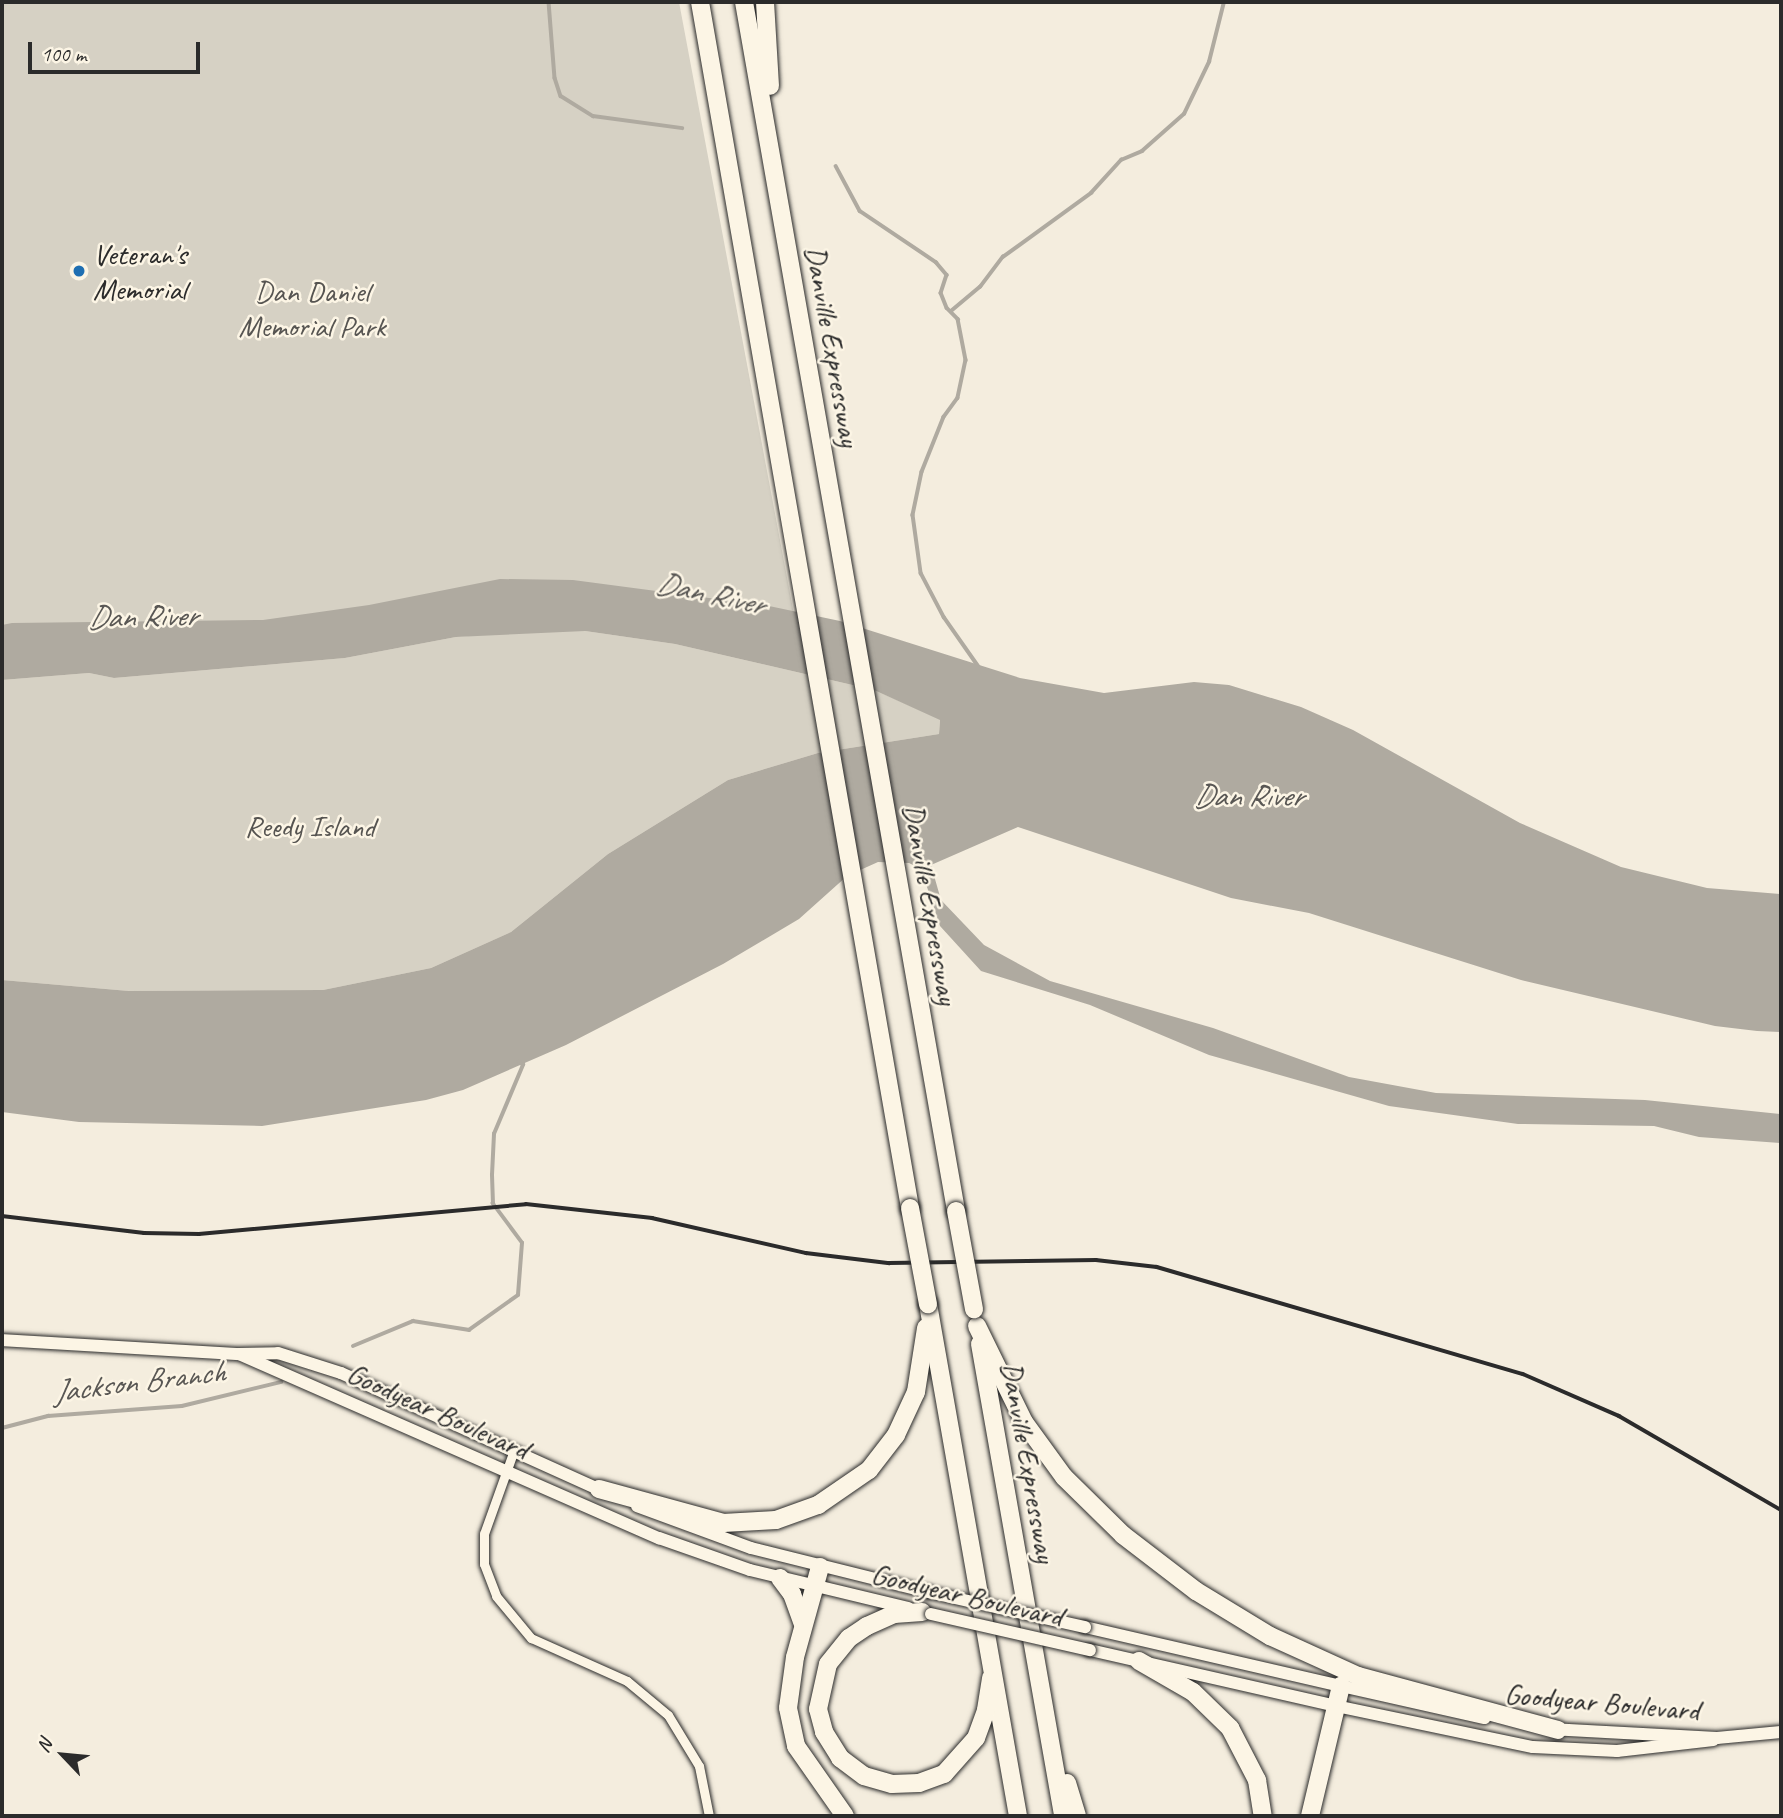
<!DOCTYPE html>
<html>
<head>
<meta charset="utf-8">
<style>
	body { margin:0 }
	#map { position:relative; width:1783px; height:1818px; overflow:hidden; background:#f4edde; font-family:Caveat,sans-serif }
	div>[style] { position:absolute }
	.green>* { inset:0; background:#d6d1c4 }
	.water>* { inset:0; background:#afaaa0 }
	.stream>* { height:3.5px; margin:-1.75px; padding:0 1.75px; transform-origin:1.75px; border-radius:1.75px; background:#afaaa0 }
	.roads { filter:drop-shadow(0 0 2px #2b2b2b) drop-shadow(0 0 2px #2b2b2b) }
	.minor>* { height:9px; margin:-4.5px; padding:0 4.5px; transform-origin:4.5px; border-radius:4.5px; background:#fcf5e5 }
	.tertiary>* { height:12px; margin:-6px; padding:0 6px; transform-origin:6px; border-radius:6px; background:#fcf5e5 }
	.secondary>* { height:12px; margin:-6px; padding:0 6px; transform-origin:6px; border-radius:6px; background:#fcf5e5 }
	.motorway>* { height:18px; margin:-9px; padding:0 9px; transform-origin:9px; border-radius:9px; background:#fcf5e5 }
	.rail>* { height:3.5px; margin:-1.75px; padding:0 1.75px; transform-origin:1.75px; border-radius:1.75px; background:#2b2b2b }
	.bridges { filter:drop-shadow(0 0 2px #2b2b2b) drop-shadow(0 0 2px #2b2b2b) }
	.secondary-bridge>* { height:12px; margin:-6px; padding:0 6px; transform-origin:6px; border-radius:6px; background:#fcf5e5 }
	.motorway-bridge>* { height:18px; margin:-9px; padding:0 9px; transform-origin:9px; border-radius:9px; background:#fcf5e5 }
	.dots>* { width:19px; height:19px; translate:-50% -50%; box-sizing:border-box; border:4px solid #fcf5e5; border-radius:50% }
	span { translate:-50% -50%; white-space:nowrap; text-align:center; line-height:1.15; -webkit-text-stroke:5px #fcf5e5; paint-order:stroke }
	.poi-label { font-size:30px; color:#2b2b2b }
	.left { translate:0 -50%; text-align:left }
	.park-label { font-size:30px; color:#565451 }
	.street-label { font-size:30px; color:#2b2b2b }
	.water-label { font-size:32px; color:#595754; font-style:italic }
	.frame { position:absolute; inset:0; border:4px solid #2b2b2b; pointer-events:none }
	.north { position:absolute; left:28px; top:1720px; width:70px; height:70px; -webkit-text-stroke:5px #fcf5e5; paint-order:stroke; rotate:296deg; font-size:19px; font-weight:700; line-height:28px; text-align:center; color:#2b2b2b }
	.north::after { content:''; display:block; margin:auto; width:24px; height:32px; background:#2b2b2b; clip-path:polygon(50% 0,100% 100%,50% 72%,0 100%) }
	.scale { position:absolute; left:28px; top:42px; width:172px; height:32px; box-sizing:border-box; border:4px solid #2b2b2b; border-top:0; padding-left:9px; font-size:21px; line-height:24px; white-space:nowrap; color:#2b2b2b; -webkit-text-stroke:5px #fcf5e5; paint-order:stroke }
</style>
</head>
<body>
<div id="map">
	<div class="green">
		<i style="clip-path:polygon(2px 2px,679px 2px,795px 620px,291px 622px,2px 640px)"></i>
		<i style="clip-path:polygon(534px 631px,585px 631px,675px 644px,874px 690px,940px 719px,939px 734px,818px 753px,728px 780px,608px 854px,511px 932px,431px 968px,323px 990px,129px 991px,2px 980px,2px 680px,89px 673px,114px 678px,345px 658px,456px 637px)"></i>
	</div>
	<div class="water">
		<i style="clip-path:polygon(500px 579px,573px 580px,769px 606px,840px 621px,1020px 678px,1104px 693px,1194px 682px,1229px 685px,1301px 707px,1353px 730px,1520px 823px,1621px 867px,1707px 888px,1781px 894px,1781px 1032px,1757px 1031px,1715px 1026px,1521px 980px,1309px 913px,1231px 898px,1018px 827px,931px 865px,941px 900px,984px 945px,1050px 981px,1213px 1028px,1349px 1077px,1436px 1093px,1645px 1100px,1781px 1114px,1781px 1143px,1699px 1137px,1654px 1126px,1518px 1124px,1389px 1106px,1209px 1055px,1090px 1005px,981px 971px,940px 926px,921px 869px,909px 863px,878px 862px,847px 876px,799px 919px,723px 964px,566px 1045px,463px 1090px,426px 1100px,262px 1126px,79px 1122px,2px 1112px,2px 980px,129px 991px,323px 990px,431px 968px,511px 932px,608px 854px,728px 780px,818px 753px,939px 734px,940px 720px,874px 690px,675px 644px,585px 631px,456px 637px,345px 658px,114px 678px,89px 673px,2px 680px,2px 625px,12px 623px,263px 620px,369px 605px)"></i>
	</div>
	<div class="stream">
		<i style="left:549px;top:2px;width:76px;rotate:85.5deg"></i>
		<i style="left:555px;top:78px;width:19px;rotate:72deg"></i>
		<i style="left:561px;top:96px;width:38px;rotate:32deg"></i>
		<i style="left:593px;top:116px;width:90px;rotate:7.7deg"></i>
		<i style="left:836px;top:166px;width:51px;rotate:61.9deg"></i>
		<i style="left:860px;top:211px;width:92px;rotate:33.9deg"></i>
		<i style="left:936px;top:262px;width:17px;rotate:50deg"></i>
		<i style="left:947px;top:275px;width:19px;rotate:108deg"></i>
		<i style="left:941px;top:293px;width:16px;rotate:68deg"></i>
		<i style="left:947px;top:308px;width:16px;rotate:45deg"></i>
		<i style="left:958px;top:319px;width:42px;rotate:79deg"></i>
		<i style="left:966px;top:360px;width:39px;rotate:102deg"></i>
		<i style="left:958px;top:398px;width:24px;rotate:126deg"></i>
		<i style="left:944px;top:417px;width:59px;rotate:111.8deg"></i>
		<i style="left:922px;top:472px;width:44px;rotate:101.8deg"></i>
		<i style="left:913px;top:515px;width:59px;rotate:82.1deg"></i>
		<i style="left:921px;top:573px;width:50px;rotate:62.4deg"></i>
		<i style="left:944px;top:617px;width:61px;rotate:55deg"></i>
		<i style="left:951px;top:311px;width:38px;rotate:-40deg"></i>
		<i style="left:980px;top:287px;width:38px;rotate:-53deg"></i>
		<i style="left:1003px;top:257px;width:109px;rotate:-36deg"></i>
		<i style="left:1091px;top:193px;width:45px;rotate:-47.7deg"></i>
		<i style="left:1121px;top:160px;width:23px;rotate:-23deg"></i>
		<i style="left:1142px;top:151px;width:56px;rotate:-41.4deg"></i>
		<i style="left:1184px;top:114px;width:58px;rotate:-64.3deg"></i>
		<i style="left:1209px;top:62px;width:62px;rotate:-76deg"></i>
		<i style="left:353px;top:1346px;width:65px;rotate:-22.6deg"></i>
		<i style="left:413px;top:1321px;width:57px;rotate:9.1deg"></i>
		<i style="left:469px;top:1330px;width:60px;rotate:-35.5deg"></i>
		<i style="left:518px;top:1295px;width:52px;rotate:-85.6deg"></i>
		<i style="left:522px;top:1243px;width:49px;rotate:-126.6deg"></i>
		<i style="left:493px;top:1204px;width:29px;rotate:-92deg"></i>
		<i style="left:492px;top:1175px;width:41px;rotate:-87.2deg"></i>
		<i style="left:494px;top:1134px;width:75px;rotate:-67.2deg"></i>
		<i style="left:523px;top:1065px;width:5px;rotate:-143deg"></i>
		<i style="left:2px;top:1428px;width:48px;rotate:-14.6deg"></i>
		<i style="left:48px;top:1416px;width:134px;rotate:-4.3deg"></i>
		<i style="left:182px;top:1406px;width:102px;rotate:-13.6deg"></i>
	</div>
	<div class="roads">
		<div class="minor">
			<i style="left:514px;top:1450px;width:89px;rotate:109.7deg"></i>
			<i style="left:484px;top:1534px;width:30px;rotate:90deg"></i>
			<i style="left:484px;top:1564px;width:34px;rotate:69deg"></i>
			<i style="left:496px;top:1596px;width:55px;rotate:50.2deg"></i>
			<i style="left:531px;top:1638px;width:105px;rotate:24.1deg"></i>
			<i style="left:627px;top:1681px;width:53px;rotate:39.7deg"></i>
			<i style="left:668px;top:1715px;width:60px;rotate:58.7deg"></i>
			<i style="left:699px;top:1766px;width:51px;rotate:78.7deg"></i>
		</div>
		<div class="tertiary">
			<i style="left:1341px;top:1686px;width:147px;rotate:12.6deg"></i>
			<i style="left:1336px;top:1706px;width:201px;rotate:11.8deg"></i>
			<i style="left:1533px;top:1747px;width:84px;rotate:2.7deg"></i>
			<i style="left:1617px;top:1751px;width:97px;rotate:-6.5deg"></i>
			<i style="left:1550px;top:1729px;width:167px;rotate:3.1deg"></i>
			<i style="left:1717px;top:1738px;width:64px;rotate:-5.4deg"></i>
		</div>
		<div class="secondary">
			<i style="left:2px;top:1340px;width:237px;rotate:3.4deg"></i>
			<i style="left:239px;top:1354px;width:459px;rotate:23.7deg"></i>
			<i style="left:659px;top:1538px;width:96px;rotate:19.4deg"></i>
			<i style="left:750px;top:1570px;width:163px;rotate:13.5deg"></i>
			<i style="left:239px;top:1354px;width:39px;rotate:-1deg"></i>
			<i style="left:278px;top:1353px;width:66px;rotate:17.6deg"></i>
			<i style="left:341px;top:1373px;width:290px;rotate:24.3deg"></i>
			<i style="left:637px;top:1506px;width:121px;rotate:20.2deg"></i>
			<i style="left:751px;top:1548px;width:182px;rotate:14deg"></i>
			<i style="left:1085px;top:1627px;width:263px;rotate:13deg"></i>
			<i style="left:1090px;top:1650px;width:252px;rotate:12.8deg"></i>
		</div>
		<div class="motorway">
			<i style="left:700px;top:2px;width:1224px;rotate:80.12deg"></i>
			<i style="left:744px;top:2px;width:1227px;rotate:80.05deg"></i>
			<i style="left:765px;top:2px;width:84px;rotate:86.6deg"></i>
			<i style="left:928px;top:1304px;width:520px;rotate:80.03deg"></i>
			<i style="left:977px;top:1326px;width:107px;rotate:63.9deg"></i>
			<i style="left:1024px;top:1422px;width:68px;rotate:54deg"></i>
			<i style="left:1064px;top:1477px;width:83px;rotate:44.5deg"></i>
			<i style="left:1123px;top:1535px;width:92px;rotate:37.5deg"></i>
			<i style="left:1196px;top:1591px;width:87px;rotate:31.3deg"></i>
			<i style="left:1270px;top:1636px;width:97px;rotate:24.4deg"></i>
			<i style="left:1358px;top:1676px;width:207px;rotate:15.1deg"></i>
			<i style="left:980px;top:1344px;width:479px;rotate:80deg"></i>
			<i style="left:599px;top:1489px;width:129px;rotate:15.3deg"></i>
			<i style="left:723px;top:1523px;width:53px;rotate:-3.2deg"></i>
			<i style="left:776px;top:1520px;width:45px;rotate:-19.7deg"></i>
			<i style="left:818px;top:1505px;width:62px;rotate:-34.5deg"></i>
			<i style="left:869px;top:1470px;width:44px;rotate:-52.4deg"></i>
			<i style="left:896px;top:1435px;width:47px;rotate:-65.1deg"></i>
			<i style="left:916px;top:1392px;width:65px;rotate:-81.1deg"></i>
			<i style="left:820px;top:1567px;width:93px;rotate:105.5deg"></i>
			<i style="left:795px;top:1657px;width:51px;rotate:97.8deg"></i>
			<i style="left:788px;top:1708px;width:39px;rotate:78deg"></i>
			<i style="left:796px;top:1746px;width:85px;rotate:55deg"></i>
			<i style="left:780px;top:1578px;width:20px;rotate:53deg"></i>
			<i style="left:792px;top:1594px;width:32px;rotate:70deg"></i>
			<i style="left:922px;top:1612px;width:28px;rotate:176deg"></i>
			<i style="left:894px;top:1614px;width:30px;rotate:156deg"></i>
			<i style="left:867px;top:1626px;width:22px;rotate:146deg"></i>
			<i style="left:849px;top:1638px;width:33px;rotate:129deg"></i>
			<i style="left:828px;top:1664px;width:46px;rotate:102.5deg"></i>
			<i style="left:818px;top:1709px;width:24px;rotate:75deg"></i>
			<i style="left:824px;top:1732px;width:31px;rotate:58deg"></i>
			<i style="left:840px;top:1758px;width:30px;rotate:37deg"></i>
			<i style="left:864px;top:1776px;width:29px;rotate:16deg"></i>
			<i style="left:892px;top:1784px;width:27px;rotate:-2deg"></i>
			<i style="left:919px;top:1783px;width:27px;rotate:-20deg"></i>
			<i style="left:944px;top:1774px;width:48px;rotate:-48.4deg"></i>
			<i style="left:976px;top:1738px;width:30px;rotate:-70deg"></i>
			<i style="left:986px;top:1710px;width:32px;rotate:-81deg"></i>
			<i style="left:1139px;top:1661px;width:62px;rotate:29.9deg"></i>
			<i style="left:1193px;top:1692px;width:52px;rotate:44.2deg"></i>
			<i style="left:1230px;top:1728px;width:59px;rotate:62.6deg"></i>
			<i style="left:1257px;top:1780px;width:36px;rotate:81deg"></i>
			<i style="left:1067px;top:1783px;width:34px;rotate:73deg"></i>
			<i style="left:1310px;top:1816px;width:134px;rotate:-76.6deg"></i>
		</div>
	</div>
	<div class="rail">
		<i style="left:2px;top:1216px;width:143px;rotate:6.8deg"></i>
		<i style="left:144px;top:1233px;width:55px;rotate:1deg"></i>
		<i style="left:199px;top:1234px;width:328px;rotate:-5.2deg"></i>
		<i style="left:526px;top:1204px;width:127px;rotate:6.3deg"></i>
		<i style="left:652px;top:1218px;width:158px;rotate:12.8deg"></i>
		<i style="left:806px;top:1253px;width:84px;rotate:6.9deg"></i>
		<i style="left:889px;top:1263px;width:207px;rotate:-0.8deg"></i>
		<i style="left:1096px;top:1260px;width:61px;rotate:6.5deg"></i>
		<i style="left:1157px;top:1267px;width:381px;rotate:16.3deg"></i>
		<i style="left:1523px;top:1374px;width:105px;rotate:23.6deg"></i>
		<i style="left:1619px;top:1416px;width:187px;rotate:30.1deg"></i>
	</div>
	<div class="bridges">
		<div class="secondary-bridge">
			<i style="left:928px;top:1592px;width:161px;rotate:12.6deg"></i>
			<i style="left:931px;top:1614px;width:163px;rotate:12.8deg"></i>
		</div>
		<div class="motorway-bridge">
			<i style="left:910px;top:1208px;width:98px;rotate:79.4deg"></i>
			<i style="left:956px;top:1211px;width:100px;rotate:79.6deg"></i>
		</div>
	</div>
	<div class="dots">
		<i style="left:79px;top:271px;background:#1f6fb2"></i>
	</div>
	<div class="poi-label">
		<span class="left" style="left:93px;top:271px">Veteran's<br>Memorial</span>
	</div>
	<div class="park-label">
		<span style="left:312px;top:308px">Dan Daniel<br>Memorial Park</span>
		<span style="left:310px;top:826px">Reedy Island</span>
	</div>
	<div class="street-label">
		<span style="left:833px;top:346px;rotate:80deg">Danville Expressway</span>
		<span style="left:931px;top:904px;rotate:80deg">Danville Expressway</span>
		<span style="left:438px;top:1411px;rotate:24deg">Goodyear Boulevard</span>
		<span style="left:1029px;top:1462px;rotate:80deg">Danville Expressway</span>
		<span style="left:967px;top:1595px;rotate:13deg">Goodyear Boulevard</span>
		<span style="left:1602px;top:1702px;rotate:5deg">Goodyear Boulevard</span>
	</div>
	<div class="water-label">
		<span style="left:710px;top:594px;rotate:12deg">Dan River</span>
		<span style="left:142px;top:617px;rotate:-1deg">Dan River</span>
		<span style="left:1248px;top:796px">Dan River</span>
		<span style="left:139px;top:1382px;rotate:-7deg">Jackson Branch</span>
	</div>
	<div class="frame"></div>
	<div class="north">N</div>
	<div class="scale">100 m</div>
</div>
</body>
</html>
